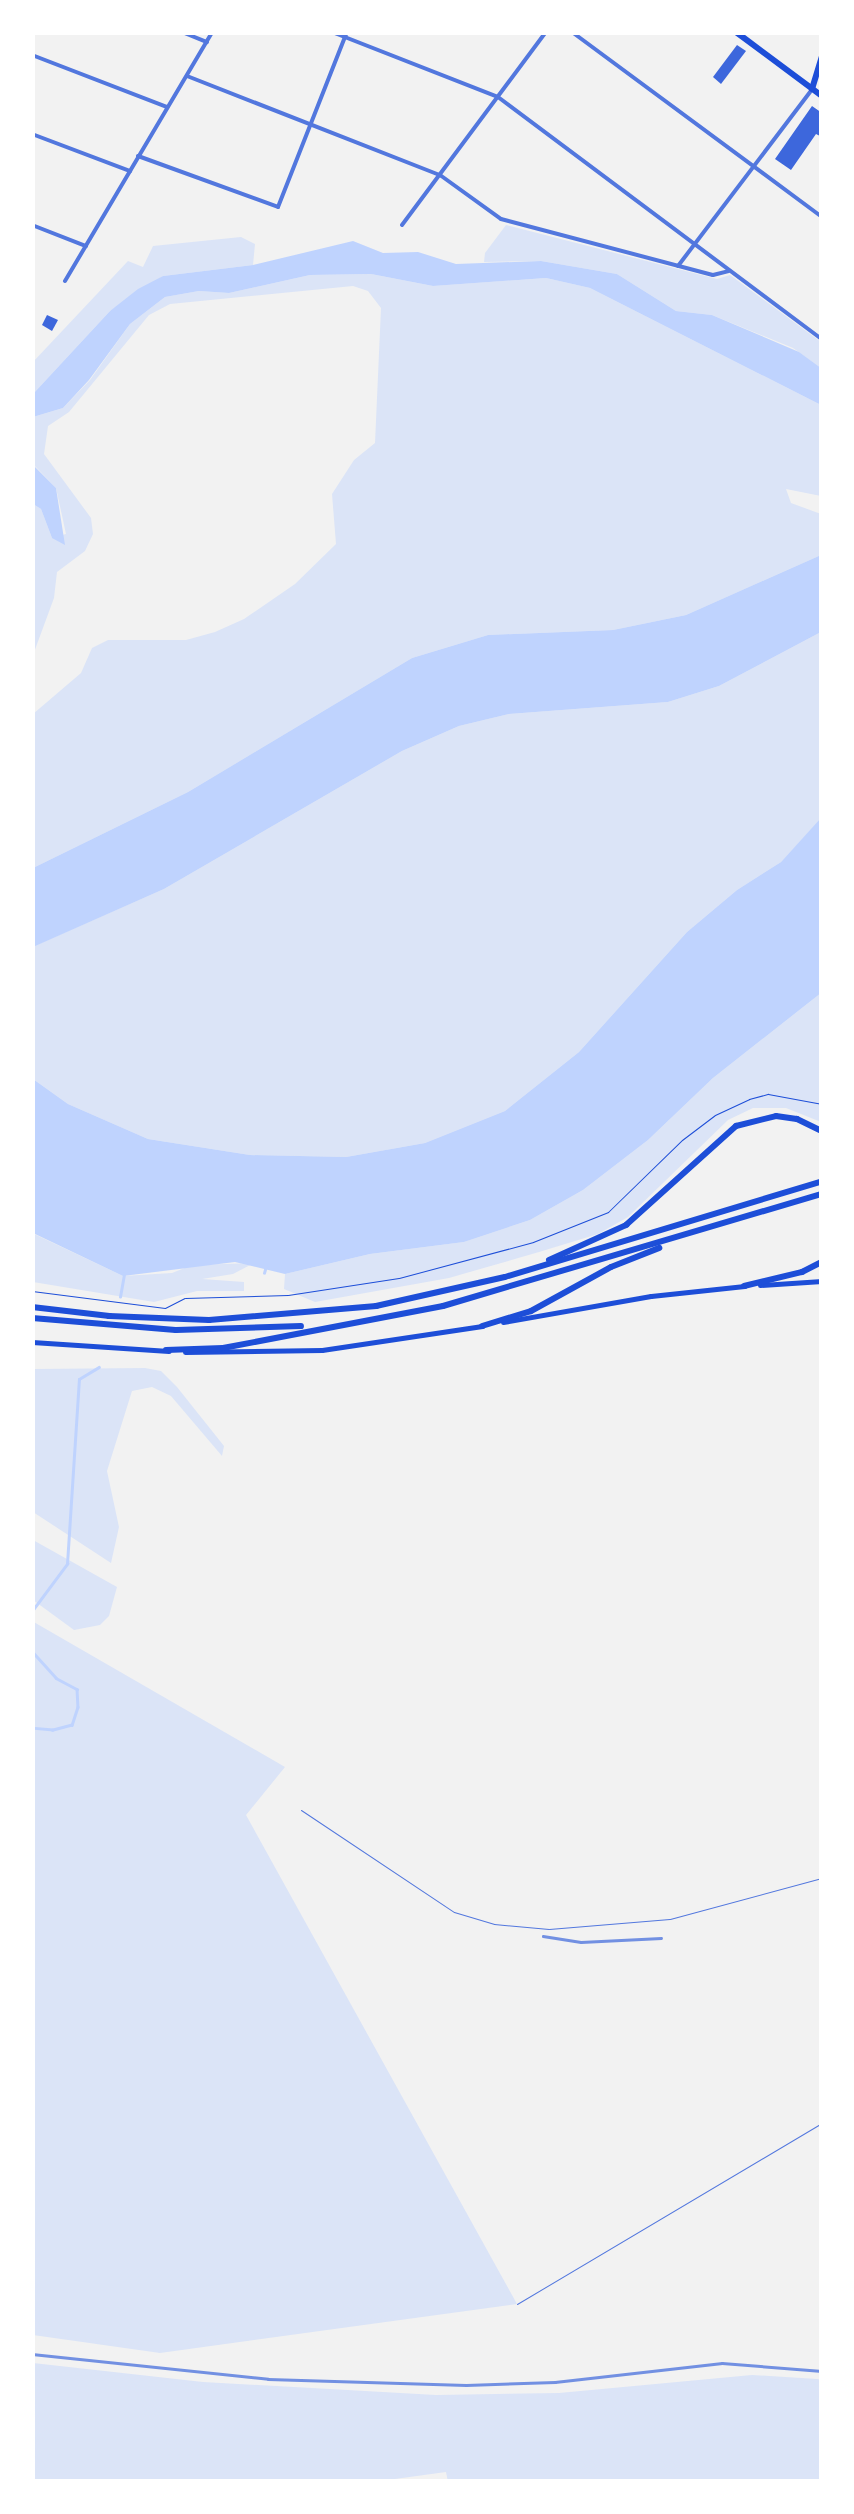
<!DOCTYPE html>
<html>
<head>
<meta charset="utf-8">
<style>
	body { margin:0 }
	#map { position:relative; width:854px; height:2514px; overflow:hidden; background:#f2f2f2; font-family:Cabin,sans-serif }
	div>[style] { position:absolute }
	.green>* { inset:0; background:#dbe4f7 }
	.water>* { inset:0; background:#bfd3fe }
	.stream>* { height:2.5px; margin:-1.25px; padding:0 1.25px; transform-origin:1.25px; border-radius:1.25px; background:#bfd3fe }
	.building>* { inset:0; background:#3d67dc }
	.path>* { height:1px; margin:-0.5px; padding:0 0.5px; transform-origin:0.5px; border-radius:0.5px; background:#1d4ed8 }
	.service>* { height:1px; margin:-0.5px; padding:0 0.5px; transform-origin:0.5px; border-radius:0.5px; background:#5277de }
	.minor>* { height:4px; margin:-2px; padding:0 2px; transform-origin:2px; border-radius:2px; background:#5277de }
	.secondary>* { height:5px; margin:-2.5px; padding:0 2.5px; transform-origin:2.5px; border-radius:2.5px; background:#1d4ed8 }
	.primary>* { height:6px; margin:-3px; padding:0 3px; transform-origin:3px; border-radius:3px; background:#1d4ed8 }
	.motorway>* { height:6px; margin:-3px; padding:0 3px; transform-origin:3px; border-radius:3px; background:#1d4ed8 }
	.rail>* { height:2.5px; margin:-1.25px; padding:0 1.25px; transform-origin:1.25px; border-radius:1.25px; background:#7290e2 }
	span { translate:-50% -50%; white-space:nowrap; text-align:center; line-height:1.15; -webkit-text-stroke:10px #fff; paint-order:stroke }
	.frame { position:absolute; inset:0; border:35px solid #fff; pointer-events:none }
</style>
</head>
<body>
<div id="map">
	<div class="green">
		<i style="clip-path:polygon(506px 225px,717px 279px,730px 275px,821px 342px,821px 368px,793px 348px,712px 315px,676px 311px,617px 274px,541px 261px,484px 262px,485px 253px)"></i>
		<i style="clip-path:polygon(241px 237px,255px 244px,253px 265px,163px 276px,110px 311px,33px 394px,32px 363px,128px 261px,143px 267px,153px 246px)"></i>
		<i style="clip-path:polygon(371px 274px,433px 286px,546px 278px,590px 288px,821px 405px,821px 496px,786px 489px,791px 503px,821px 514px,821px 555px,686px 615px,613px 630px,488px 635px,412px 658px,188px 792px,33px 868px,33px 714px,81px 673px,92px 648px,108px 640px,186px 640px,215px 632px,244px 619px,295px 584px,336px 544px,332px 494px,354px 460px,375px 443px,381px 308px,368px 291px,353px 286px,170px 304px,149px 315px,69px 412px,48px 426px,44px 454px,91px 518px,93px 534px,85px 551px,57px 572px,54px 598px,33px 655px,33px 504px,41px 509px,52px 538px,66px 534px,56px 488px,33px 464px,33px 417px,63px 408px,90px 380px,130px 324px,165px 297px,199px 291px,229px 293px,310px 275px)"></i>
		<i style="clip-path:polygon(821px 632px,822px 818px,781px 862px,737px 890px,687px 932px,579px 1052px,505px 1111px,425px 1143px,346px 1157px,250px 1155px,148px 1139px,68px 1104px,33px 1079px,32px 947px,164px 889px,402px 751px,459px 726px,509px 714px,668px 702px,719px 686px)"></i>
		<i style="clip-path:polygon(821px 993px,821px 1122px,786px 1108px,753px 1108px,728px 1120px,628px 1217px,598px 1234px,539px 1252px,449px 1278px,315px 1302px,284px 1289px,285px 1274px,370px 1254px,464px 1242px,530px 1220px,583px 1190px,648px 1140px,713px 1078px)"></i>
		<i style="clip-path:polygon(32px 1233px,123px 1276px,172px 1273px,192px 1265px,254px 1263px,233px 1274px,202px 1279px,244px 1282px,244px 1291px,197px 1291px,154px 1302px,33px 1282px)"></i>
		<i style="clip-path:polygon(145px 1368px,161px 1371px,177px 1387px,224px 1446px,222px 1456px,171px 1396px,152px 1387px,132px 1391px,107px 1471px,119px 1527px,111px 1563px,33px 1512px,33px 1369px)"></i>
		<i style="clip-path:polygon(33px 1540px,117px 1587px,109px 1616px,100px 1625px,74px 1630px,33px 1600px)"></i>
		<i style="clip-path:polygon(32px 1621px,285px 1767px,246px 1815px,517px 2304px,160px 2353px,33px 2335px)"></i>
		<i style="clip-path:polygon(33px 2363px,203px 2382px,436px 2395px,559px 2393px,752px 2375px,817px 2379px,822px 2380px,821px 2481px,448px 2482px,446px 2472px,373px 2482px,33px 2481px)"></i>
	</div>
	<div class="water">
		<i style="clip-path:polygon(353px 241px,383px 253px,418px 252px,456px 264px,541px 261px,617px 274px,676px 311px,712px 315px,799px 352px,821px 368px,821px 405px,590px 288px,546px 278px,433px 286px,371px 274px,310px 275px,229px 293px,199px 291px,165px 297px,130px 324px,89px 380px,63px 408px,33px 417px,33px 394px,110px 311px,138px 289px,163px 276px,253px 265px)"></i>
		<i style="clip-path:polygon(32px 464px,56px 488px,65px 545px,52px 538px,41px 509px,33px 504px)"></i>
		<i style="clip-path:polygon(821px 555px,821px 632px,719px 686px,668px 702px,509px 714px,459px 726px,402px 751px,164px 889px,33px 947px,33px 868px,188px 792px,412px 658px,488px 635px,613px 630px,686px 615px)"></i>
		<i style="clip-path:polygon(821px 818px,821px 993px,713px 1078px,648px 1140px,583px 1190px,530px 1220px,464px 1242px,370px 1254px,285px 1274px,235px 1262px,123px 1276px,33px 1233px,33px 1079px,68px 1104px,148px 1139px,250px 1155px,346px 1157px,425px 1143px,505px 1111px,579px 1052px,687px 932px,737px 890px,781px 862px)"></i>
	</div>
	<div class="stream">
		<i style="left:264px;top:1273px;width:7px;rotate:-74deg"></i>
		<i style="left:120px;top:1297px;width:23px;rotate:-80deg"></i>
		<i style="left:32px;top:1611px;width:59px;rotate:-53.3deg"></i>
		<i style="left:67px;top:1564px;width:185px;rotate:-86.3deg"></i>
		<i style="left:79px;top:1379px;width:23px;rotate:-31deg"></i>
		<i style="left:32px;top:1651px;width:36px;rotate:48deg"></i>
		<i style="left:56px;top:1678px;width:24px;rotate:28deg"></i>
		<i style="left:77px;top:1689px;width:18px;rotate:87deg"></i>
		<i style="left:78px;top:1707px;width:19px;rotate:108deg"></i>
		<i style="left:72px;top:1725px;width:20px;rotate:165deg"></i>
		<i style="left:53px;top:1730px;width:21px;rotate:-175deg"></i>
	</div>
	<div class="building">
		<i style="clip-path:polygon(737px 45px,746px 51px,721px 84px,713px 77px)"></i>
		<i style="clip-path:polygon(812px 106px,822px 113px,822px 137px,816px 134px,791px 170px,775px 159px)"></i>
		<i style="clip-path:polygon(47px 315px,58px 320px,52px 331px,42px 325px)"></i>
	</div>
	<div class="path">
		<i style="left:32px;top:1291px;width:134px;rotate:7.3deg"></i>
		<i style="left:165px;top:1308px;width:22px;rotate:-27deg"></i>
		<i style="left:185px;top:1298px;width:103px;rotate:-1.7deg"></i>
		<i style="left:288px;top:1295px;width:112px;rotate:-8.7deg"></i>
		<i style="left:399px;top:1278px;width:139px;rotate:-15deg"></i>
		<i style="left:533px;top:1242px;width:81px;rotate:-21.8deg"></i>
		<i style="left:608px;top:1212px;width:103px;rotate:-44.2deg"></i>
		<i style="left:682px;top:1140px;width:41px;rotate:-37.1deg"></i>
		<i style="left:715px;top:1115px;width:38px;rotate:-25deg"></i>
		<i style="left:749px;top:1099px;width:20px;rotate:-15deg"></i>
		<i style="left:768px;top:1094px;width:55px;rotate:10.5deg"></i>
	</div>
	<div class="service">
		<i style="left:301px;top:1810px;width:184px;rotate:33.7deg"></i>
		<i style="left:454px;top:1912px;width:42px;rotate:16.7deg"></i>
		<i style="left:494px;top:1924px;width:55px;rotate:5.2deg"></i>
		<i style="left:549px;top:1929px;width:121px;rotate:-4.7deg"></i>
		<i style="left:670px;top:1919px;width:157px;rotate:-15.1deg"></i>
		<i style="left:517px;top:2304px;width:355px;rotate:-30.7deg"></i>
	</div>
	<div class="minor">
		<i style="left:182px;top:32px;width:27px;rotate:22deg"></i>
		<i style="left:332px;top:32px;width:178px;rotate:21.4deg"></i>
		<i style="left:498px;top:97px;width:404px;rotate:36.8deg"></i>
		<i style="left:572px;top:32px;width:311px;rotate:36.5deg"></i>
		<i style="left:32px;top:55px;width:145px;rotate:21.1deg"></i>
		<i style="left:187px;top:76px;width:272px;rotate:21.4deg"></i>
		<i style="left:440px;top:175px;width:75px;rotate:35.8deg"></i>
		<i style="left:501px;top:219px;width:219px;rotate:14.8deg"></i>
		<i style="left:713px;top:275px;width:16px;rotate:-14deg"></i>
		<i style="left:32px;top:134px;width:105px;rotate:20.7deg"></i>
		<i style="left:138px;top:156px;width:149px;rotate:20deg"></i>
		<i style="left:278px;top:207px;width:188px;rotate:-68.5deg"></i>
		<i style="left:32px;top:225px;width:58px;rotate:21.3deg"></i>
		<i style="left:402px;top:225px;width:241px;rotate:-53.3deg"></i>
		<i style="left:678px;top:266px;width:220px;rotate:-52.8deg"></i>
		<i style="left:65px;top:281px;width:289px;rotate:-59.4deg"></i>
	</div>
	<div class="secondary">
		<i style="left:760px;top:1285px;width:62px;rotate:-3.7deg"></i>
		<i style="left:503px;top:1322px;width:150px;rotate:-10deg"></i>
		<i style="left:651px;top:1296px;width:94px;rotate:-6.1deg"></i>
		<i style="left:32px;top:1342px;width:137px;rotate:3.8deg"></i>
		<i style="left:185px;top:1352px;width:137px;rotate:-0.8deg"></i>
		<i style="left:322px;top:1350px;width:162px;rotate:-8.5deg"></i>
	</div>
	<div class="primary">
		<i style="left:736px;top:32px;width:107px;rotate:36.7deg"></i>
		<i style="left:812px;top:89px;width:34px;rotate:-73deg"></i>
	</div>
	<div class="motorway">
		<i style="left:549px;top:1260px;width:85px;rotate:-24.4deg"></i>
		<i style="left:626px;top:1225px;width:148px;rotate:-42deg"></i>
		<i style="left:736px;top:1126px;width:41px;rotate:-14deg"></i>
		<i style="left:776px;top:1116px;width:21px;rotate:8deg"></i>
		<i style="left:797px;top:1119px;width:28px;rotate:26deg"></i>
		<i style="left:744px;top:1286px;width:60px;rotate:-13.6deg"></i>
		<i style="left:802px;top:1272px;width:22px;rotate:-27deg"></i>
		<i style="left:32px;top:1307px;width:78px;rotate:6.7deg"></i>
		<i style="left:109px;top:1316px;width:100px;rotate:2.3deg"></i>
		<i style="left:209px;top:1320px;width:168px;rotate:-4.8deg"></i>
		<i style="left:376px;top:1306px;width:132px;rotate:-12.7deg"></i>
		<i style="left:505px;top:1277px;width:331px;rotate:-16.8deg"></i>
		<i style="left:32px;top:1318px;width:144px;rotate:4.8deg"></i>
		<i style="left:176px;top:1330px;width:125px;rotate:-1.8deg"></i>
		<i style="left:482px;top:1326px;width:51px;rotate:-17deg"></i>
		<i style="left:531px;top:1311px;width:91px;rotate:-28.8deg"></i>
		<i style="left:611px;top:1267px;width:52px;rotate:-21.6deg"></i>
		<i style="left:166px;top:1350px;width:57px;rotate:-2deg"></i>
		<i style="left:223px;top:1348px;width:224px;rotate:-10.8deg"></i>
		<i style="left:443px;top:1306px;width:395px;rotate:-16.5deg"></i>
	</div>
	<div class="rail">
		<i style="left:543px;top:1936px;width:38px;rotate:9deg"></i>
		<i style="left:581px;top:1942px;width:80px;rotate:-2.9deg"></i>
		<i style="left:32px;top:2354px;width:237px;rotate:6deg"></i>
		<i style="left:268px;top:2379px;width:198px;rotate:1.7deg"></i>
		<i style="left:466px;top:2385px;width:89px;rotate:-1.9deg"></i>
		<i style="left:555px;top:2382px;width:168px;rotate:-6.5deg"></i>
		<i style="left:722px;top:2363px;width:100px;rotate:4.6deg"></i>
	</div>
	<div class="frame"></div>
</div>
</body>
</html>
